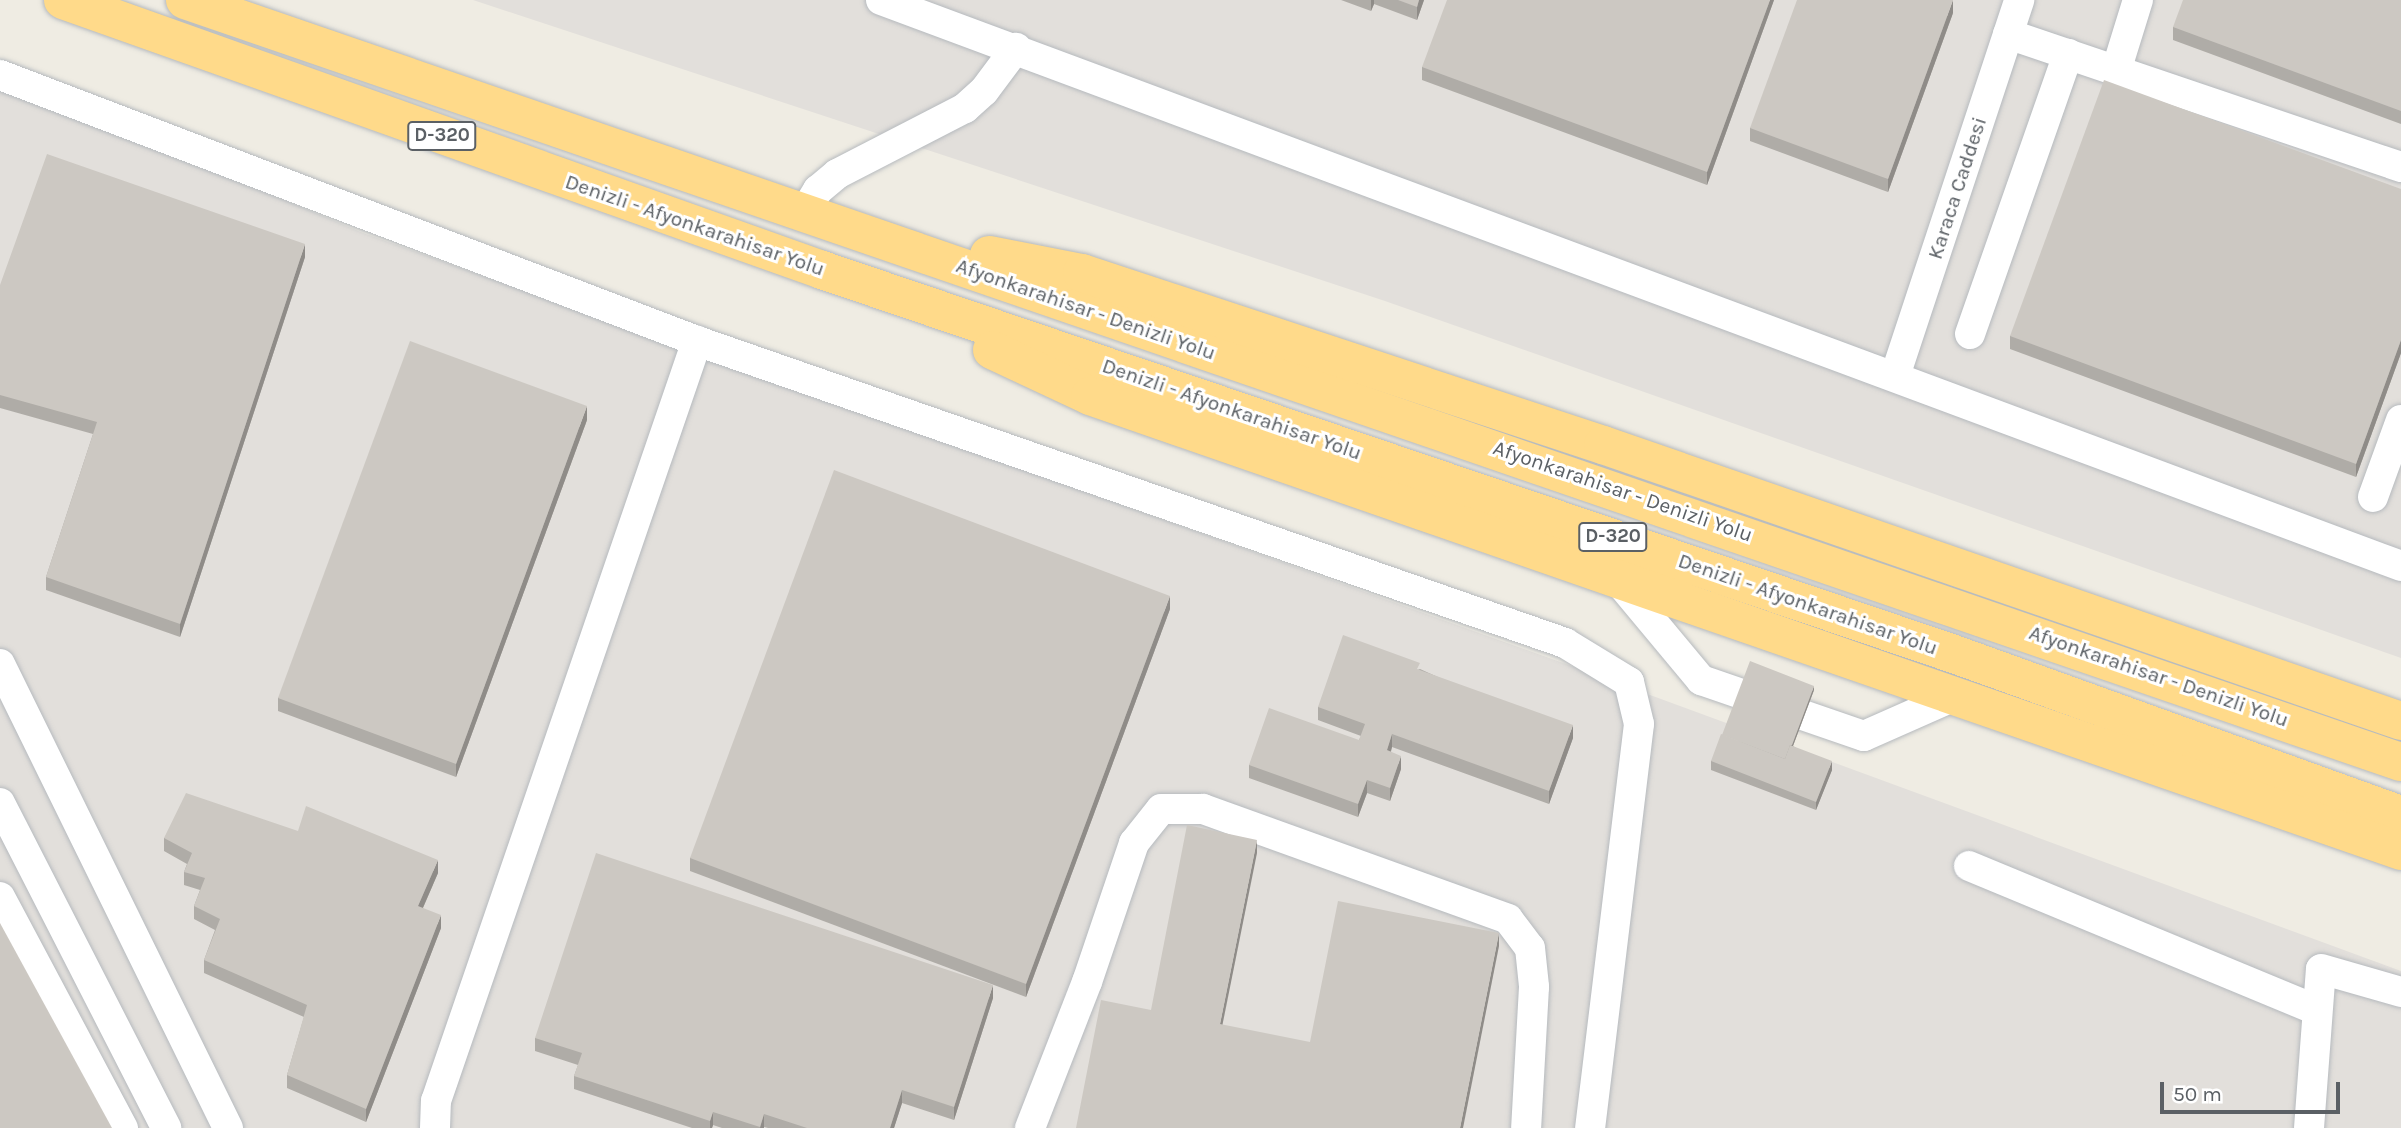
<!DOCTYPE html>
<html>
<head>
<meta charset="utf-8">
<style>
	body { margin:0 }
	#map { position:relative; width:2401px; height:1128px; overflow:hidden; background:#efece3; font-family:Karla,sans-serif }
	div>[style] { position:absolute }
	.industrial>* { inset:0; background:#e2dfdb }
	.roads { filter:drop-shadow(0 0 2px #b6babe) drop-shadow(0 0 2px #b6babe) }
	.minor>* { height:30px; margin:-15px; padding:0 15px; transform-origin:15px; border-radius:15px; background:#fff }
	.highway>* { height:38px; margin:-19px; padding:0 19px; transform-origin:19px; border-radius:19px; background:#ffda8a }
	.wall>* { inset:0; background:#afaca7 }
	.shaded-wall>* { inset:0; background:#8f8c88 }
	.building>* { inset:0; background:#ccc8c2 }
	span { translate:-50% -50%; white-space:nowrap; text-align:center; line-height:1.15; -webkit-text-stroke:6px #fff; paint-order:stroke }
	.shield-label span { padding:2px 5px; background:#fff; border:2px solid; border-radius:5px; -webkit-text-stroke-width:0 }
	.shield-label { font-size:19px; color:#5b6065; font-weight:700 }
	.street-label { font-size:21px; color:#5b6065 }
	.scale { position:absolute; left:2160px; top:1082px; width:180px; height:32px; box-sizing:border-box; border:4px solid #5b6065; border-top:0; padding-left:9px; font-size:21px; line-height:24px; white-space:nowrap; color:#5b6065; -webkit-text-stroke:5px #fff; paint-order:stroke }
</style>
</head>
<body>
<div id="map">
	<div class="industrial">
		<i style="clip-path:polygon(473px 0,2401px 0,2401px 658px,1385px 301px)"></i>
		<i style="clip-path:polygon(0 81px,363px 233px,1563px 663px,2401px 971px,2401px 1128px,0 1128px)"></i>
	</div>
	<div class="roads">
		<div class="minor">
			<i style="left:881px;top:0;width:1622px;rotate:20.42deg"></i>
			<i style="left:2008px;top:34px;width:415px;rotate:18.7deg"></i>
			<i style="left:2116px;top:71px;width:74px;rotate:-72.8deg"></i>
			<i style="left:0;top:75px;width:746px;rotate:20.89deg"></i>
			<i style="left:697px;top:341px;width:919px;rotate:19.18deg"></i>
			<i style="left:1565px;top:643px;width:75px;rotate:31.4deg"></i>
			<i style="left:1629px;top:682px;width:43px;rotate:76.6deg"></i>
			<i style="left:1639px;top:724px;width:407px;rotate:96.9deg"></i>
			<i style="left:804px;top:213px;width:27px;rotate:-59deg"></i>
			<i style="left:818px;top:190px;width:25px;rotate:-40deg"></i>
			<i style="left:837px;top:174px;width:144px;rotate:-27.3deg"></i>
			<i style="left:965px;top:108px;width:25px;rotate:-42deg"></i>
			<i style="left:984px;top:91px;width:54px;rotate:-53.3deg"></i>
			<i style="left:1970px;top:334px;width:297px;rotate:-70.7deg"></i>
			<i style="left:1895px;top:376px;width:396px;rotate:-71.7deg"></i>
			<i style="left:2373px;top:497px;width:82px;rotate:-70deg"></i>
			<i style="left:1616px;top:578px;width:133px;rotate:50.2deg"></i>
			<i style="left:1701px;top:680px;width:172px;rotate:19deg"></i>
			<i style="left:1864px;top:736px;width:102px;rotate:-23.8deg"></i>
			<i style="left:0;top:664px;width:517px;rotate:63.83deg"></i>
			<i style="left:0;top:803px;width:365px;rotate:62.9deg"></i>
			<i style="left:1969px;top:866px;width:374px;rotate:22.5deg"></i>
			<i style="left:0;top:897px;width:262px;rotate:62deg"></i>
			<i style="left:435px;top:1128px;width:27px;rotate:-88deg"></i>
			<i style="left:436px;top:1101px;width:804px;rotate:-71.05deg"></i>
			<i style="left:1030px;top:1128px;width:157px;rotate:-68.7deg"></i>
			<i style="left:1087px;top:982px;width:147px;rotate:-71.3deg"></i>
			<i style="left:1134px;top:843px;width:43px;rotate:-51.5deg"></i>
			<i style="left:1161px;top:809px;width:42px"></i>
			<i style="left:1203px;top:809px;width:324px;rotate:19.8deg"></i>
			<i style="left:1508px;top:919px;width:36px;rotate:53deg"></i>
			<i style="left:1530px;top:948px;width:39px;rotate:84deg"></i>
			<i style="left:1534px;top:987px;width:141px;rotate:93.2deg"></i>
			<i style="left:2309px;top:1128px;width:159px;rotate:-85.7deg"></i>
			<i style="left:2321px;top:969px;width:83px;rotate:16deg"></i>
		</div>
		<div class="highway">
			<i style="left:63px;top:0;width:806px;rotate:19.58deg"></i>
			<i style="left:822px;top:270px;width:1192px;rotate:18.74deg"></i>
			<i style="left:1951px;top:653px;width:478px;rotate:19.8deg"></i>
			<i style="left:185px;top:0;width:2343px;rotate:18.98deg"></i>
			<i style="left:989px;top:255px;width:95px;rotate:11deg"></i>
			<i style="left:1082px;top:273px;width:549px;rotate:18.27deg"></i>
			<i style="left:1603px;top:445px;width:844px;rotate:19.08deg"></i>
			<i style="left:992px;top:350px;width:108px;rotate:25.1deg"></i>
			<i style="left:1090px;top:396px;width:1388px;rotate:19.14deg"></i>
		</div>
	</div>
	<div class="wall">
		<i style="clip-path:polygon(1341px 0,1424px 0,1417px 20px,1374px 4px,1371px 11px)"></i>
		<i style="clip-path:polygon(1774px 0,1707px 185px,1422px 80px,1422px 67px)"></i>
		<i style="clip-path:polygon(2401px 0,2401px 124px,2173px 40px,2173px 27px)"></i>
		<i style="clip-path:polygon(1953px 13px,1888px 192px,1750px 141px,1750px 128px)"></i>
		<i style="clip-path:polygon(2401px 189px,2401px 353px,2356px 477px,2010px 349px,2010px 336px)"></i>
		<i style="clip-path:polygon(305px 257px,180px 637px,46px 590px,46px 577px,93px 434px,0 408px,0 285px)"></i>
		<i style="clip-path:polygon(587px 420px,456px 777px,278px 711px,278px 698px)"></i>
		<i style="clip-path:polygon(1170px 609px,1026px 997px,690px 871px,690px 858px)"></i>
		<i style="clip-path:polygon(1420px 669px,1573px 738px,1549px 804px,1392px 747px,1391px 752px,1401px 769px,1390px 801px,1367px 793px,1358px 817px,1249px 778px,1249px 765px,1359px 740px,1361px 736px,1318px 720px,1318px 707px)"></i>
		<i style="clip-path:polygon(1814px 690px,1793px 746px,1832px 770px,1816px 810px,1711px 770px,1711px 761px)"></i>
		<i style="clip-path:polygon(298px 831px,438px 873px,423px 908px,441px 928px,366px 1122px,287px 1088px,287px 1075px,304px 1017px,204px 973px,204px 960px,215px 930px,194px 919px,194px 906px,200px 890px,184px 885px,184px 872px,187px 864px,164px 851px,164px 838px)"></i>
		<i style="clip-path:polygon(993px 998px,954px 1120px,902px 1103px,894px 1128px,768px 1128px,764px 1127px,764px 1128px,722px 1128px,713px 1125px,712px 1128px,692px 1128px,574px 1089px,574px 1076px,578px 1065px,535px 1051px,535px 1038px)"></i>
	</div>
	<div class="shaded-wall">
		<i style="clip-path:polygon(1371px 0,1374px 0,1374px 4px,1371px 11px)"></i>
		<i style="clip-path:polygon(1419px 0,1424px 0,1417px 20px,1417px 7px)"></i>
		<i style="clip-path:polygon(1770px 0,1774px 0,1707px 185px,1707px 172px)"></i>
		<i style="clip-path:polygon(1953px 0,1953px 13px,1888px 192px,1888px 179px)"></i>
		<i style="clip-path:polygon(305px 244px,305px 257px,180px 637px,180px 624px)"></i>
		<i style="clip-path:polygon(2401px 340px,2401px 353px,2356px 477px,2356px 464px)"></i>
		<i style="clip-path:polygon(587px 406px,587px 420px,456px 777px,456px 764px)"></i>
		<i style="clip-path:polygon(1170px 596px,1170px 609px,1026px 997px,1026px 984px)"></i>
		<i style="clip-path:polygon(1814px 686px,1814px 690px,1785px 767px,1785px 763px)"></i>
		<i style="clip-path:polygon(1573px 725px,1573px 738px,1549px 804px,1549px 791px)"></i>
		<i style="clip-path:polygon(1392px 734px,1392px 747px,1387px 763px,1387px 750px)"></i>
		<i style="clip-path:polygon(1401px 756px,1401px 769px,1390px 801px,1390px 788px)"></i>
		<i style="clip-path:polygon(1832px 761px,1832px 770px,1816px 810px,1816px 802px)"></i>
		<i style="clip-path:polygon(1367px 780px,1367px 793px,1358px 817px,1358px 804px)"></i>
		<i style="clip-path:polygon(1257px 840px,1257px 853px,1220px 1037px,1220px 1024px)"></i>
		<i style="clip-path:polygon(438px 860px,438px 873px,418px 919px,418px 906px)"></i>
		<i style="clip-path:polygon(441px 915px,441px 928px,366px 1122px,366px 1109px)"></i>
		<i style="clip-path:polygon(1499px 933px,1499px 946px,1463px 1128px,1460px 1128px)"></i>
		<i style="clip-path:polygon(993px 985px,993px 998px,954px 1120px,954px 1107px)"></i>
		<i style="clip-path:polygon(902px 1090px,902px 1103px,894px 1128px,890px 1128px)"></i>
		<i style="clip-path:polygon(713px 1112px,713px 1125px,712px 1128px,710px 1128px,710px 1121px)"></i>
		<i style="clip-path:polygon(764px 1114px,764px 1128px,760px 1128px)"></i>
	</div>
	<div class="building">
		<i style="clip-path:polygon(1398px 0,1419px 0,1417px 7px)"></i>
		<i style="clip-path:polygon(1447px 0,1770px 0,1707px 172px,1422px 67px)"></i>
		<i style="clip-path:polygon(1797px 0,1953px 0,1888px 179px,1750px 128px)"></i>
		<i style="clip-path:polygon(2183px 0,2401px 0,2401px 111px,2173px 27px)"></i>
		<i style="clip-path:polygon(2104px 80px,2401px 189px,2401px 340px,2356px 464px,2010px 336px)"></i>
		<i style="clip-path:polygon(47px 154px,305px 244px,180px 624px,46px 577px,97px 422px,0 395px,0 285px)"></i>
		<i style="clip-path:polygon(410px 341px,587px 406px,456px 764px,278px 698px)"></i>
		<i style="clip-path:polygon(834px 470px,1170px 596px,1026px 984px,690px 858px)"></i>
		<i style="clip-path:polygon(1343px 635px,1420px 663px,1417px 669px,1573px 725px,1549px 791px,1392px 734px,1387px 750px,1401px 756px,1390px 788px,1367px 780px,1358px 804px,1249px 765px,1269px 708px,1359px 740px,1365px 724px,1318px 707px)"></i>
		<i style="clip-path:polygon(1750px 661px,1814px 686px,1792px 745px,1790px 745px,1785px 759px,1722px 735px)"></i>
		<i style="clip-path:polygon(1721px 734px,1785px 759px,1790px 745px,1832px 761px,1816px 802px,1711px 761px)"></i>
		<i style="clip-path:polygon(186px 793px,298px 831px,306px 806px,438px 860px,418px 906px,441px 915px,366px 1109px,287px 1075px,307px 1005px,204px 960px,220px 919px,194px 906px,205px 878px,184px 872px,192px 853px,164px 838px)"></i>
		<i style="clip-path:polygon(1187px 825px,1257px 840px,1220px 1024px,1310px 1042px,1338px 901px,1499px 933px,1460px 1128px,1076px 1128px,1101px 1000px,1151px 1010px)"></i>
		<i style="clip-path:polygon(596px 853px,993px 985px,954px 1107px,902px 1090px,890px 1128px,807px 1128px,764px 1114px,760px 1127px,713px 1112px,710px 1121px,574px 1076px,582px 1053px,535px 1038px)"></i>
		<i style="clip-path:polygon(0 923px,112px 1128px,0 1128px)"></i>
	</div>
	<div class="shield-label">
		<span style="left:442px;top:136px">D-320</span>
		<span style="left:1613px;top:537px">D-320</span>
	</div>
	<div class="street-label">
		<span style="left:1957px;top:188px;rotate:-72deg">Karaca Caddesi</span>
		<span style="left:695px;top:225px;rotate:19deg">Denizli - Afyonkarahisar Yolu</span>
		<span style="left:1086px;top:309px;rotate:19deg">Afyonkarahisar - Denizli Yolu</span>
		<span style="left:1232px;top:409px;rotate:19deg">Denizli - Afyonkarahisar Yolu</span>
		<span style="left:1623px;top:491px;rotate:19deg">Afyonkarahisar - Denizli Yolu</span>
		<span style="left:1808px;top:604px;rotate:19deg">Denizli - Afyonkarahisar Yolu</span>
		<span style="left:2159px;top:676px;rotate:19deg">Afyonkarahisar - Denizli Yolu</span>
	</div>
	<div class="scale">50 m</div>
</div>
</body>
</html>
